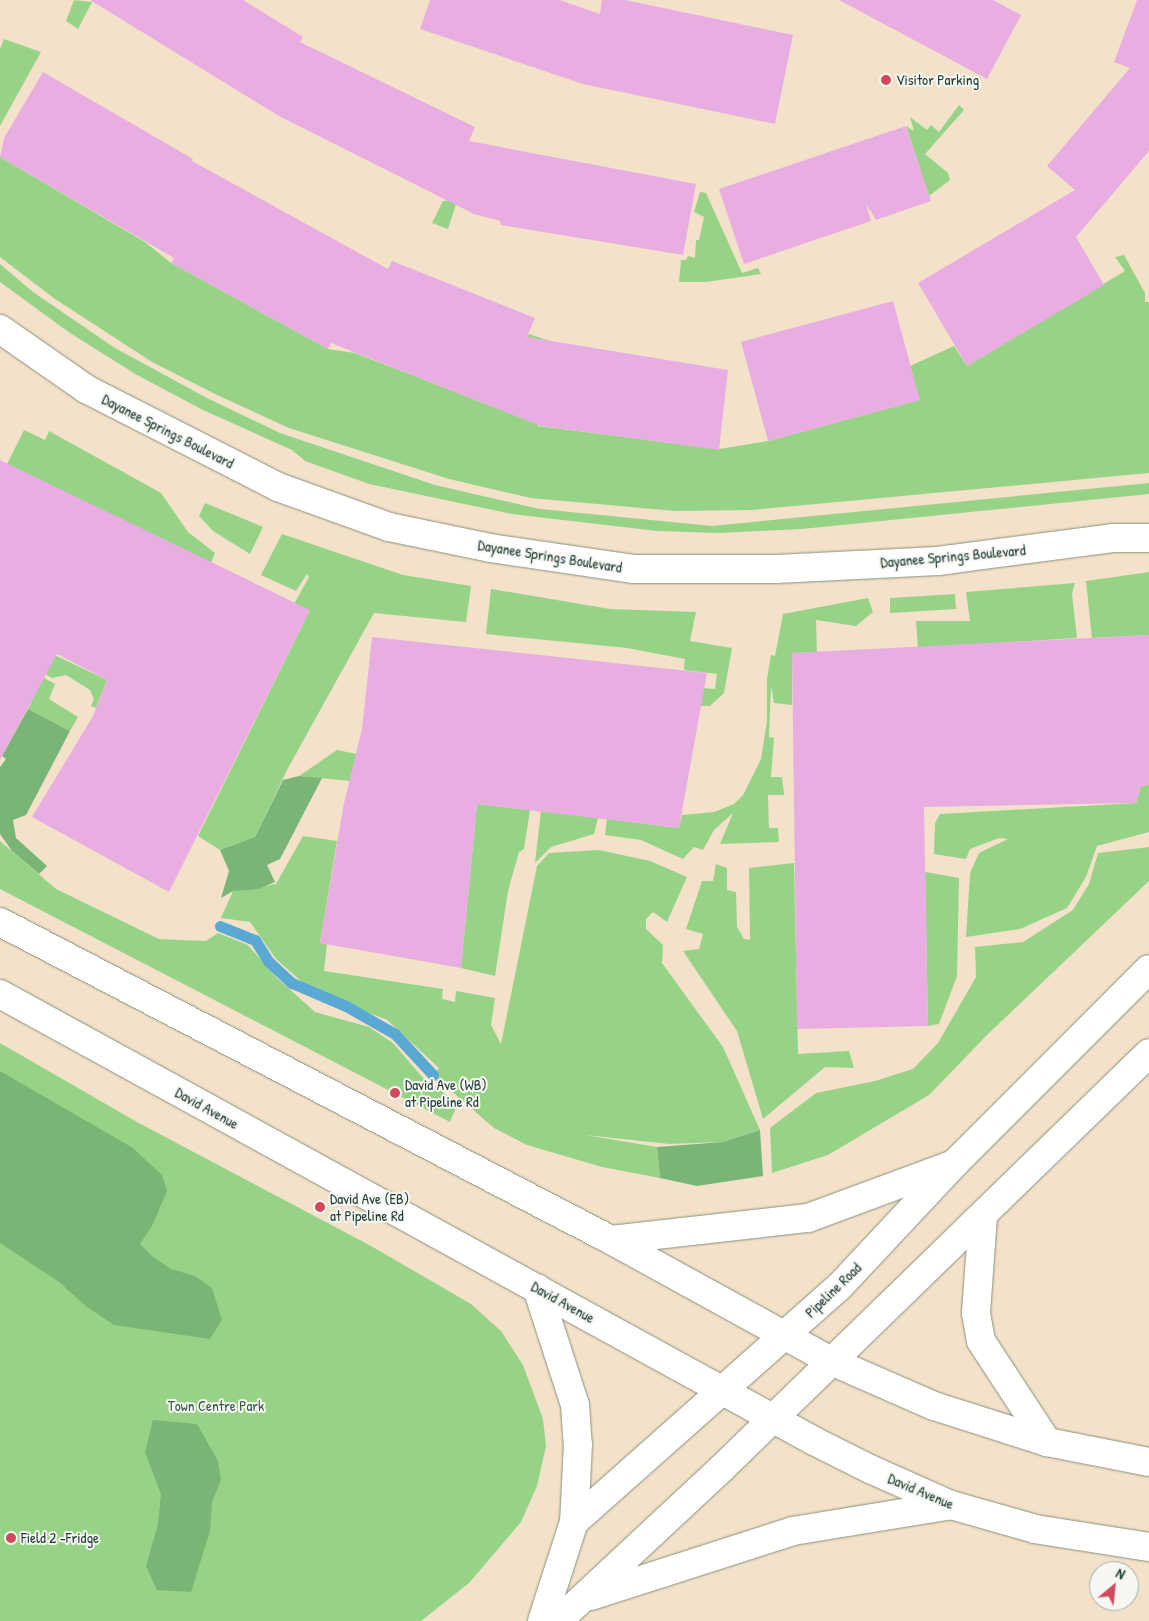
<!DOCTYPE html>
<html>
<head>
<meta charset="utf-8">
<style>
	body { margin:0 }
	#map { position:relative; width:1149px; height:1621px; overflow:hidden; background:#f3e2c9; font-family:"Patrick Hand",sans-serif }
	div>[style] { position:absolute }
	.green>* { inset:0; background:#97d387 }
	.forest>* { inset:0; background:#79b574 }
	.stream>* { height:11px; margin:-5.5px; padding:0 5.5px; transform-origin:5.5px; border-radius:5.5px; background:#5aa9d4 }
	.building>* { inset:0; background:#e8aee2 }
	.roads { filter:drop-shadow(0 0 1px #89907e) drop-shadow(0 0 1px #89907e) }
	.minor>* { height:28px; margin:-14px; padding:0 14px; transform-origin:14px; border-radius:14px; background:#fff }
	.secondary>* { height:28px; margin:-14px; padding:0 14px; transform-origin:14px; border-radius:14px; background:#fff }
	.dots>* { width:14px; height:14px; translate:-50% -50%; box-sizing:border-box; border:2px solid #f6f6f2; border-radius:50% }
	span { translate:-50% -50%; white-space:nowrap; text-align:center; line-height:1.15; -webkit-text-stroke:4px #f6f6f2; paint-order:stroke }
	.poi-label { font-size:15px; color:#1f3d34 }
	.left { translate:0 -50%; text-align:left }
	.street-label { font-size:15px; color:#1f3d34 }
	.park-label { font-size:15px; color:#375b45 }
	.north { position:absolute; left:1089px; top:1561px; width:50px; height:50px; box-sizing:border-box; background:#f6f6f2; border:1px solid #a0aca6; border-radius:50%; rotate:28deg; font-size:14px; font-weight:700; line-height:20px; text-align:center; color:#1f3d34 }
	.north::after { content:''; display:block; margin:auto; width:18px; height:22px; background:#d1495b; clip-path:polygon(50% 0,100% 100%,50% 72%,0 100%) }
</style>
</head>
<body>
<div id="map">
	<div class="green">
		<i style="clip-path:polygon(74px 0,92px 2px,78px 29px,66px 21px)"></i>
		<i style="clip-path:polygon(4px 39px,41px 52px,0 126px,0 49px)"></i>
		<i style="clip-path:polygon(959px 105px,964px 110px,925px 154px,948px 173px,950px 180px,929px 196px,906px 126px,914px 131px,910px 117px,927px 130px,931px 125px,939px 132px)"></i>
		<i style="clip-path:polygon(0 157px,145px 242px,171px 263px,328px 349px,355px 353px,499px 409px,529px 334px,550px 341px,538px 426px,719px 449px,768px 441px,919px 400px,910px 366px,954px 346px,967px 366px,1125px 271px,1115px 257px,1124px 255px,1145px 293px,1145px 302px,1149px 302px,1149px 473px,752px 510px,675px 511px,531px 498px,449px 479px,289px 428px,215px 394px,152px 362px,55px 299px,0 257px)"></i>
		<i style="clip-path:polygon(700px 192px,706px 193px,742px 273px,758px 268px,761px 274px,706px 282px,679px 282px,681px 260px,686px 260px,688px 256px,695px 258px,696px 240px,699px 240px,704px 217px,694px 212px)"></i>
		<i style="clip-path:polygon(454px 200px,457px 201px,448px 229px,432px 223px,443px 201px)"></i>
		<i style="clip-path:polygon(0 264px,33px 292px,115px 348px,207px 398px,280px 433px,435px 485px,540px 509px,712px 526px,1149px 483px,1149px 494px,802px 529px,719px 533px,657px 531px,512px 514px,369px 484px,305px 461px,292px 450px,203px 410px,137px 375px,70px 333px,0 282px)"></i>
		<i style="clip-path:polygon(24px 430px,45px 440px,49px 431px,161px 493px,188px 532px,215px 553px,211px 563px,7px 464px)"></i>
		<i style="clip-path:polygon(205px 503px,263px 527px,250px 554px,213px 531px,199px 516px)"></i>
		<i style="clip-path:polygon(282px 534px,403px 575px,471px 586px,466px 622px,374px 613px,287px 770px,255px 837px,220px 850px,198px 836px,310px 610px,294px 604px,309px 577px,307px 574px,296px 591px,261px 575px)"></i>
		<i style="clip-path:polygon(1149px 572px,1149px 635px,1092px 638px,1086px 581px)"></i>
		<i style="clip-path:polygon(1075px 583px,1072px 594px,1077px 638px,918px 648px,916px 621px,970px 621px,966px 592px)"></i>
		<i style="clip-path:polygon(491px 589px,610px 609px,696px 612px,690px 641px,732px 648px,724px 693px,710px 706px,700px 706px,703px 688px,715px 689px,717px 674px,684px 670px,685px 659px,627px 648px,486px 634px)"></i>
		<i style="clip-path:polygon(955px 594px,956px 609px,890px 613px,890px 598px)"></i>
		<i style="clip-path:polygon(868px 598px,873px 612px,856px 626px,816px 620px,817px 652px,792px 653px,792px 705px,774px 703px,771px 686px,769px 737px,774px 738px,771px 777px,782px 777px,784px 795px,768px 795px,769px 828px,778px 828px,779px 842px,720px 844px,733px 813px,714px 830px,703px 850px,694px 847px,683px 859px,641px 840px,605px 835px,607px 819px,679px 828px,682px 815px,714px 812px,734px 804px,743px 795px,761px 759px,767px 721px,767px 679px,771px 655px,775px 656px,783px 614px)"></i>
		<i style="clip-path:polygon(8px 633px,107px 680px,96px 708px,91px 706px,94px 699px,90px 690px,66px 675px,52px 678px,0 647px)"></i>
		<i style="clip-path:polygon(30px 670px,55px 684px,49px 699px,78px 717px,70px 731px,28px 709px,31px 703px)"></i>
		<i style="clip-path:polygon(337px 750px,357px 754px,351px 781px,299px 776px)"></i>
		<i style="clip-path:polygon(1149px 785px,1149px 832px,1097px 846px,1086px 877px,1067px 908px,1020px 929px,966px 937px,970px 873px,979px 853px,1008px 839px,999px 838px,970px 849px,966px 859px,934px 854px,935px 823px,940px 814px,1136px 803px,1141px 786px)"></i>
		<i style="clip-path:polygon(477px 804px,530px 810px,524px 849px,519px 852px,508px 891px,495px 976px,461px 968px)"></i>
		<i style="clip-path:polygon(541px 811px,598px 818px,594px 834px,551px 847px,535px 863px)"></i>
		<i style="clip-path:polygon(303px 836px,337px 841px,320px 943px,327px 944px,324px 971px,443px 989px,442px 999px,455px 1002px,456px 991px,495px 998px,491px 1025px,501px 1044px,537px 866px,549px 853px,599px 850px,650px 861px,687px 877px,667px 922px,653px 912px,646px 919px,646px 929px,663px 945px,662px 963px,723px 1047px,760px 1130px,723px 1142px,669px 1144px,585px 1135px,657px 1147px,660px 1178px,602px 1167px,527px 1145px,494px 1128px,433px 1075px,439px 1068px,387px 1020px,311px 990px,276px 959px,250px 922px,221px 918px,233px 891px,276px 884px)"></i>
		<i style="clip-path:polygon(0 841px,56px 889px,159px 939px,206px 941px,218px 933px,248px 945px,276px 977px,315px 1012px,369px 1027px,393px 1043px,423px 1078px,458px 1103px,450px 1122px,0 889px)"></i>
		<i style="clip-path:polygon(1149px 847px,1149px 881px,988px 1034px,929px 1095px,828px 1155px,772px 1173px,770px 1128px,816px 1093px,875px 1081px,913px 1069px,938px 1043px,976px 977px,975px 947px,1023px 942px,1073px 910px,1089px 884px,1098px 853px)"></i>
		<i style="clip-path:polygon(794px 863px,798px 1054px,849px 1051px,854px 1068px,825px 1067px,763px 1119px,737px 1031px,683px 951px,699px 949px,703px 934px,686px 929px,702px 881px,713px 881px,716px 864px,727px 868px,727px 890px,736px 892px,737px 927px,744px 939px,750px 940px,749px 868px)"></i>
		<i style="clip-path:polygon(925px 872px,959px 878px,957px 976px,939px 1024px,928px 1026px)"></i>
		<i style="clip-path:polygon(0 1043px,137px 1122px,371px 1246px,471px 1304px,501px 1331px,523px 1365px,543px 1419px,546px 1446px,537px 1486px,521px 1522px,469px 1583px,421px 1621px,0 1621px)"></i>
	</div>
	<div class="forest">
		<i style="clip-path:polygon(28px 709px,70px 731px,26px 815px,13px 820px,16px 838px,47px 866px,39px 874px,12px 851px,0 834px,0 767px,6px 759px,2px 756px)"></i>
		<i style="clip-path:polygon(299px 776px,322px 778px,280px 859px,267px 865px,275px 882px,258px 889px,233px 891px,221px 898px,229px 871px,220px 850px,255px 837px,283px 780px)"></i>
		<i style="clip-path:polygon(0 1071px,133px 1148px,162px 1175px,167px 1191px,152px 1226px,140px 1244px,153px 1257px,171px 1269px,195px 1276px,212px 1288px,222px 1320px,210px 1339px,114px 1325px,87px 1307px,59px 1282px,0 1243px)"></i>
		<i style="clip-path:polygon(760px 1130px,763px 1176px,697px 1186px,660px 1178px,657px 1147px,723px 1142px)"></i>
		<i style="clip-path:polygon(153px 1420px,197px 1424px,218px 1461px,221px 1480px,212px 1502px,210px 1531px,191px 1592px,157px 1590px,146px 1566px,158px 1524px,161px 1494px,145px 1452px)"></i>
	</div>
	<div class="stream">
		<i style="left:220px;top:926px;width:38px;rotate:22deg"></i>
		<i style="left:255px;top:940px;width:25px;rotate:58deg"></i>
		<i style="left:268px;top:961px;width:33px;rotate:43deg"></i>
		<i style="left:292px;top:983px;width:59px;rotate:23.1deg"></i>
		<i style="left:346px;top:1006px;width:56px;rotate:29.7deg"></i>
		<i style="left:395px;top:1034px;width:56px;rotate:47.2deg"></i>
	</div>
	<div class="building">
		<i style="clip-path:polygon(90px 0,243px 0,303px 37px,300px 42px,475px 127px,469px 141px,696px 184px,683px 255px,501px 225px,500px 221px,474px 214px,279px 116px)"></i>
		<i style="clip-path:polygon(430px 0,560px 0,600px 14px,602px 0,625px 0,793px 35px,775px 124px,583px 84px,420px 29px)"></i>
		<i style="clip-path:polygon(839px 0,993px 0,1021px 15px,987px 79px)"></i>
		<i style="clip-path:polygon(1137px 0,1149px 0,1149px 151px,1076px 237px,1104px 285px,967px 366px,918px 283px,1075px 190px,1047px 166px,1130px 68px,1114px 62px)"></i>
		<i style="clip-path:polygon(43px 72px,193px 159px,192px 161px,388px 269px,392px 261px,535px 318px,527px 337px,728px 370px,719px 450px,541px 426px,331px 343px,328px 349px,171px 263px,174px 258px,0 157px,4px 138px)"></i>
		<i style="clip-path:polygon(906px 126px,931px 201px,876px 220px,866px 204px,871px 221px,744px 264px,719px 189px)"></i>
		<i style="clip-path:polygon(893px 301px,920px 400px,768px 441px,741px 342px)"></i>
		<i style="clip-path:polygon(0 460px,310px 610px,169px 892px,32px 817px,93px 716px,107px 680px,57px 654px,0 760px)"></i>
		<i style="clip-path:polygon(1149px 635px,1149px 785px,1141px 786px,1136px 803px,924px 807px,928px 1026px,797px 1029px,792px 653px)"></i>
		<i style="clip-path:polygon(372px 637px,707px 673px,679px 828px,477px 804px,461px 968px,320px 943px,344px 803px,362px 729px)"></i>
	</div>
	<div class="roads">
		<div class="minor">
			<i style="left:0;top:329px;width:105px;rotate:34.9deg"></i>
			<i style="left:86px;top:389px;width:216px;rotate:27deg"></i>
			<i style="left:278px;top:487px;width:118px;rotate:19.8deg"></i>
			<i style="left:389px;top:527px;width:103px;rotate:11.7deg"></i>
			<i style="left:490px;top:548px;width:146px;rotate:8.3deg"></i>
			<i style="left:634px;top:569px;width:142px"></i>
			<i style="left:776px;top:569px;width:162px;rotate:-2.8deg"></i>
			<i style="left:938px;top:561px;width:176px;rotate:-7.5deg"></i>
			<i style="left:1112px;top:538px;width:37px"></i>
		</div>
		<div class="secondary">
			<i style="left:0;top:922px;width:689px;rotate:27.5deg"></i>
			<i style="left:611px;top:1240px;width:251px;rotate:28.8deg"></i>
			<i style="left:831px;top:1361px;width:112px;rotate:23.6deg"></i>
			<i style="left:934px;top:1406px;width:119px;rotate:17.7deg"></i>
			<i style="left:1047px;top:1442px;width:104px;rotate:11.1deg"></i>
			<i style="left:0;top:994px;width:929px;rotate:28.77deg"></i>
			<i style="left:814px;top:1441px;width:63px;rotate:26.6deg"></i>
			<i style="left:870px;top:1469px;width:89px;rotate:24deg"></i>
			<i style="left:951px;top:1505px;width:87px;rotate:15.9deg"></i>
			<i style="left:1035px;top:1529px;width:115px;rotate:9deg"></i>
			<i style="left:983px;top:1217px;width:96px;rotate:94.2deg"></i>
			<i style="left:976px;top:1313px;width:28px;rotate:80deg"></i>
			<i style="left:981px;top:1341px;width:121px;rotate:56.8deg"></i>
			<i style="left:611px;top:1240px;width:198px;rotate:-6.4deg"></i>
			<i style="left:808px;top:1218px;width:153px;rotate:-20.3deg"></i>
			<i style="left:537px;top:1288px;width:123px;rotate:72deg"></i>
			<i style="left:575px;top:1405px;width:39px;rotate:86deg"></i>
			<i style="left:578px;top:1444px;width:78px;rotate:92.9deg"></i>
			<i style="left:591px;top:1596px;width:212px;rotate:-17.8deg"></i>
			<i style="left:793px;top:1531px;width:160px;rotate:-9.3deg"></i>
			<i style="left:542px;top:1621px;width:104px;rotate:-72.1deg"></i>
			<i style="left:574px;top:1522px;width:354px;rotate:-41.6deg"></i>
			<i style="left:839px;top:1287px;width:170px;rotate:-46.9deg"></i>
			<i style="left:955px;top:1163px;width:274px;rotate:-45deg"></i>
			<i style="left:558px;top:1621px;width:224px;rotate:-43deg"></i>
			<i style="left:722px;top:1468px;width:595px;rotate:-44.18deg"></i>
		</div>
	</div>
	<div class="dots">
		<i style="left:886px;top:80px;background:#d1495b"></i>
		<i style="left:395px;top:1093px;background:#d1495b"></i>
		<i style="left:320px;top:1207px;background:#d1495b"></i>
		<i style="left:11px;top:1538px;background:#d1495b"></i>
	</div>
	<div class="poi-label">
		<span class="left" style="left:896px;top:80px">Visitor Parking</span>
		<span class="left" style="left:405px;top:1093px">David Ave (WB)<br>at Pipeline Rd</span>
		<span class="left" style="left:330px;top:1207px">David Ave (EB)<br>at Pipeline Rd</span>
		<span class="left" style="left:21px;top:1538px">Field 2 -Fridge</span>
	</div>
	<div class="street-label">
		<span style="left:168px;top:431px;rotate:27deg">Dayanee Springs Boulevard</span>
		<span style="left:550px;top:556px;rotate:9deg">Dayanee Springs Boulevard</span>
		<span style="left:953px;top:556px;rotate:-5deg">Dayanee Springs Boulevard</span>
		<span style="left:207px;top:1108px;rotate:29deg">David Avenue</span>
		<span style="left:833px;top:1290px;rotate:-44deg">Pipeline Road</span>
		<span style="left:563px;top:1302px;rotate:29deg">David Avenue</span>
		<span style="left:921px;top:1491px;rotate:23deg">David Avenue</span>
	</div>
	<div class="park-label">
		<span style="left:216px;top:1406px">Town Centre Park</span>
	</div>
	<div class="north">N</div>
</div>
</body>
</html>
